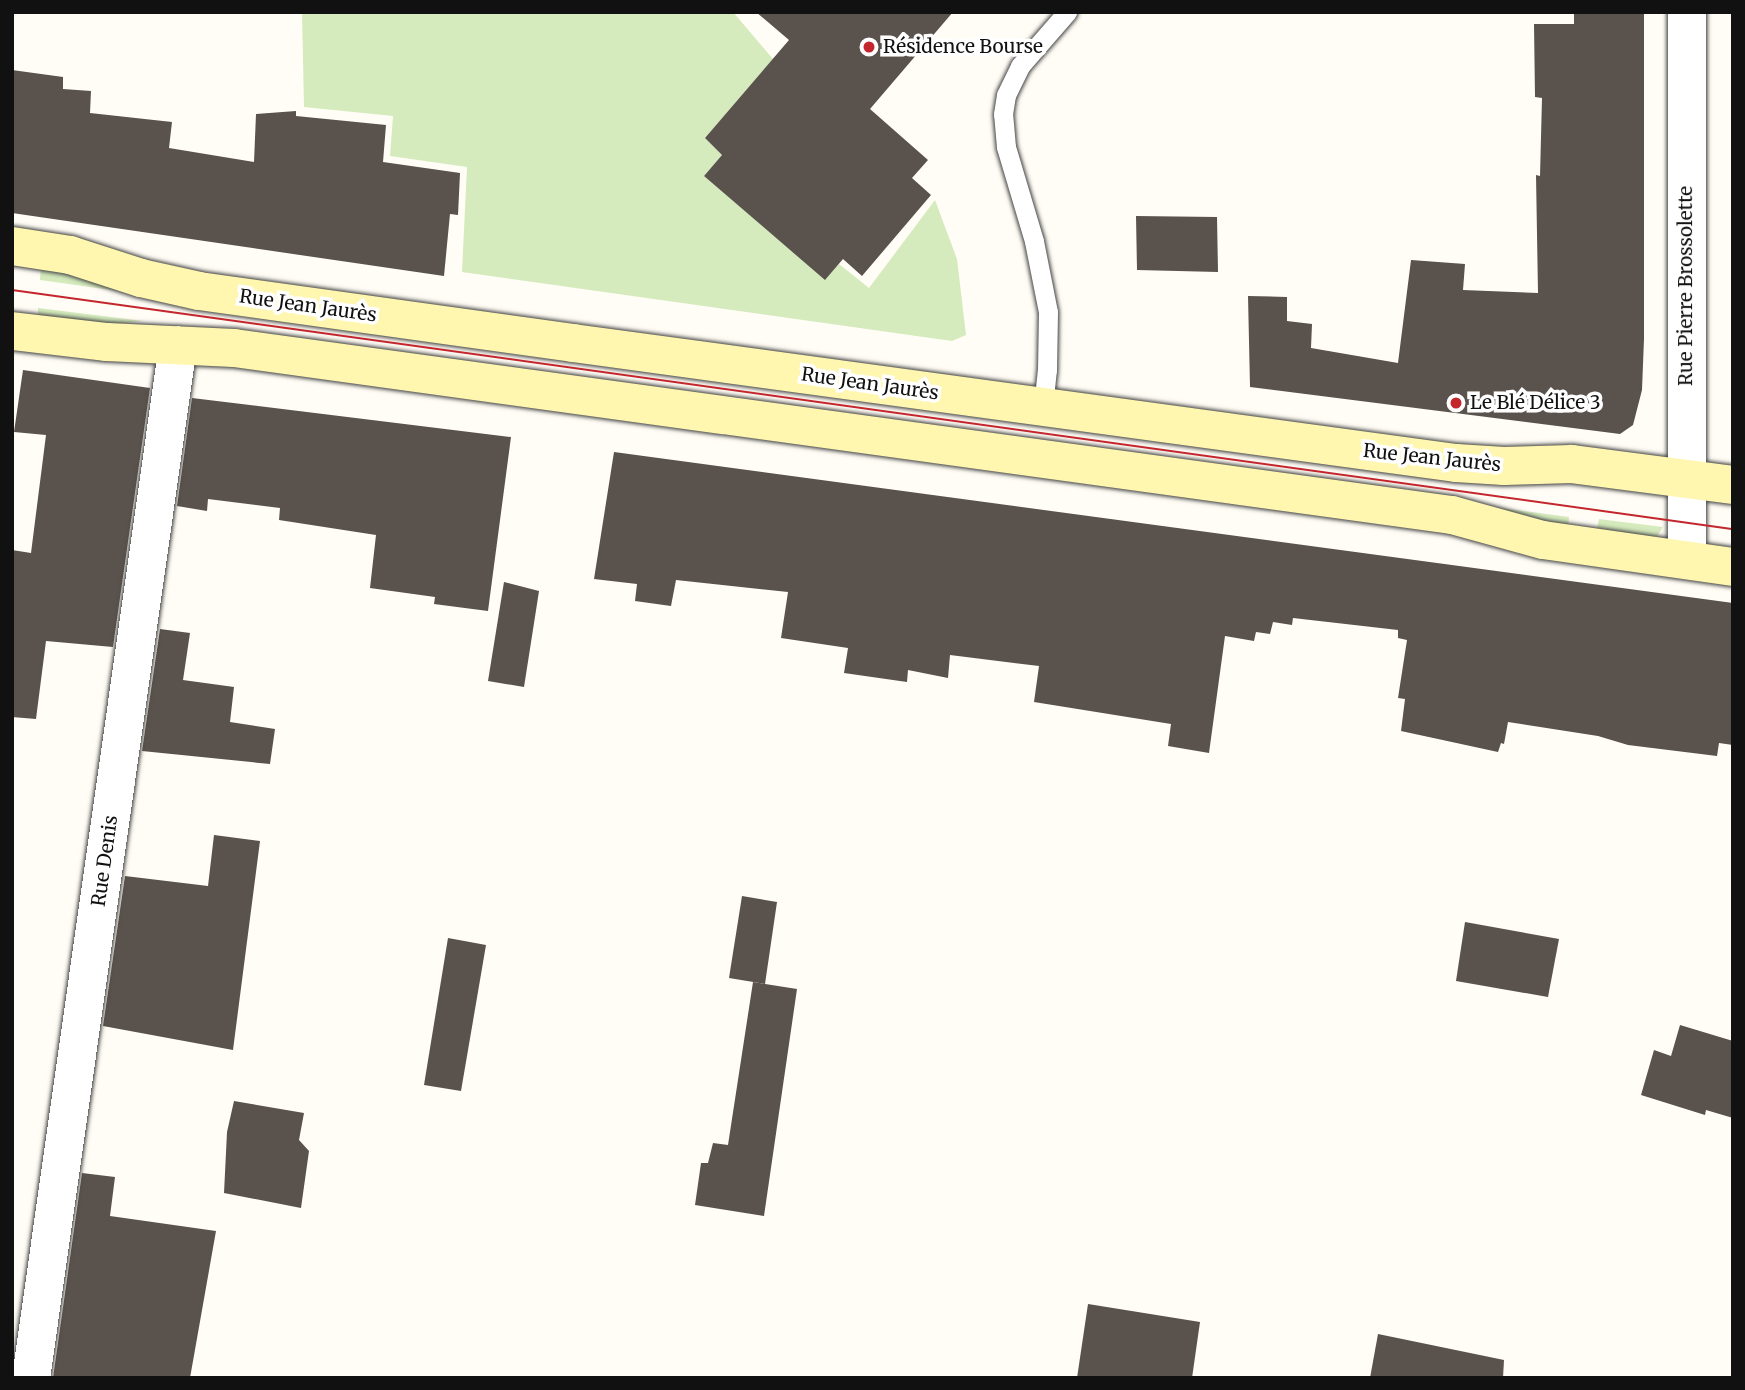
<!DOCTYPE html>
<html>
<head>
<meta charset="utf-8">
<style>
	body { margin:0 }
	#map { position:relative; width:1745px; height:1390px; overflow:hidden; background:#fffdf5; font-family:Merriweather,serif }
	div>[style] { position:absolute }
	.green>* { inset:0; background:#d5ebbd }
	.building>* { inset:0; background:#5a524d }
	.roads { filter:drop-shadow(0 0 2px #444) drop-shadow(0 0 2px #444) }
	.service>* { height:19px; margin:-9.5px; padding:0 9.5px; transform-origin:9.5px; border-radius:9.5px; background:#fff }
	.minor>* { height:38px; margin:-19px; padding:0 19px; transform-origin:19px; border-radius:19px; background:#fff }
	.secondary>* { height:38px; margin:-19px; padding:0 19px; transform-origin:19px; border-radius:19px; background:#fff6b0 }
	.tram>* { height:2px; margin:-1px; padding:0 1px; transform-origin:1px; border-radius:1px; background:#c4262e }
	.dots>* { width:19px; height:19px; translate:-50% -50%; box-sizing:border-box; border:4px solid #fff; border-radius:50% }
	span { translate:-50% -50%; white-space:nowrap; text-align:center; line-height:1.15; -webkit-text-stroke:7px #fff; paint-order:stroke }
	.poi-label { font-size:19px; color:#111 }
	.left { translate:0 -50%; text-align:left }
	.street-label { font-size:19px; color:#111 }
	.frame { position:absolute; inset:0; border:14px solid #111; pointer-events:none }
</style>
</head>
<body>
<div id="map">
	<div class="green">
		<i style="clip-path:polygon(302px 12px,733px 12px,773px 59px,705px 138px,722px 155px,704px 176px,825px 279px,839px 264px,869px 288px,935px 200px,957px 259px,966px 335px,952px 341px,462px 272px,467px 167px,390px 156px,393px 116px,304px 107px)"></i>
		<i style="clip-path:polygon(41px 266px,147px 295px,40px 280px)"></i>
		<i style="clip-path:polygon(38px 308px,143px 321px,99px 325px,38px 320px)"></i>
		<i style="clip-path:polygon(1470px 504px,1569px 517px,1568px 528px)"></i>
		<i style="clip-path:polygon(1599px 519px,1663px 527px,1656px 538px,1596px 535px)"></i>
	</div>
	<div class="building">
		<i style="clip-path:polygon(756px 12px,953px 12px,870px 109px,928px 160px,912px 178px,931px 195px,862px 276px,843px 259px,825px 280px,704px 176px,722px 155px,705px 138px,789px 40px)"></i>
		<i style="clip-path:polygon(1574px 12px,1644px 12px,1644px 339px,1642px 390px,1633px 425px,1620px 434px,1250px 387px,1248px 296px,1287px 297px,1287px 321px,1312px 324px,1311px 348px,1398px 363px,1411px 260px,1465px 264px,1463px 290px,1538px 293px,1536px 175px,1540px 176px,1542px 98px,1535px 97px,1534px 24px,1574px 24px)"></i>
		<i style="clip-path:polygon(12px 70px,63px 77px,63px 89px,91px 91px,90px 113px,172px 122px,169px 148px,254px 162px,256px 114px,296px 111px,296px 116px,386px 125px,383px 162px,460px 173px,458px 215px,450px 214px,444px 276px,12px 213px)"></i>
		<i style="clip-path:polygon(1136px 216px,1217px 217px,1218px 272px,1137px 270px)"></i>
		<i style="clip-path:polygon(23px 370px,150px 388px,113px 647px,46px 641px,36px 719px,12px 717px,12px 550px,31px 553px,46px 435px,14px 432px)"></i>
		<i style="clip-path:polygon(192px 398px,511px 437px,488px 611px,434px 604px,435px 597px,370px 588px,376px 535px,279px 520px,280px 508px,208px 499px,207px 511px,177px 506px)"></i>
		<i style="clip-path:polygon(614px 452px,1733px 603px,1733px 745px,1719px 743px,1717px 756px,1628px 745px,1598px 736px,1508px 722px,1504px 744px,1501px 743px,1498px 752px,1401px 731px,1405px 699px,1398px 698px,1407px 640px,1398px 638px,1398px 630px,1293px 618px,1292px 625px,1273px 622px,1270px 634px,1256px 632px,1254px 641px,1225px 636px,1209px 753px,1168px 746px,1171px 724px,1034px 702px,1039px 666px,950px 655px,948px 678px,908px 670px,907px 682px,844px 673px,848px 648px,781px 638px,788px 592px,676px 580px,671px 606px,635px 601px,637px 584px,594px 579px)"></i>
		<i style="clip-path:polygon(504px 582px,539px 591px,524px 687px,488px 681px)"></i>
		<i style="clip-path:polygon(160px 629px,190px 633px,183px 680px,234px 687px,230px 722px,275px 729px,270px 764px,142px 751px)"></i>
		<i style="clip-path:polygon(214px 835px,260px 841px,233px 1050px,103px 1026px,125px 876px,208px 886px)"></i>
		<i style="clip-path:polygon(742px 896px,777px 902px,765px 984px,729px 978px)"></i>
		<i style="clip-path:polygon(1465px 922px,1559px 939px,1548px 997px,1456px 981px)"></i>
		<i style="clip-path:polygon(448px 938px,486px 945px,461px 1091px,424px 1085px)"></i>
		<i style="clip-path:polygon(753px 982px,797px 989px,764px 1216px,695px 1205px,701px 1163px,708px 1163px,713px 1143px,728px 1145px)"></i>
		<i style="clip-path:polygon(1680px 1025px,1733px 1041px,1733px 1118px,1706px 1110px,1705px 1115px,1641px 1095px,1654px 1050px,1671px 1056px)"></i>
		<i style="clip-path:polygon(234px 1101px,304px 1113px,299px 1140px,309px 1151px,301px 1208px,224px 1193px,227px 1132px)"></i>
		<i style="clip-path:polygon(82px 1173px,115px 1177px,110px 1216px,216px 1231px,190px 1378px,53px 1378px)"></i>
		<i style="clip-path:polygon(1088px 1304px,1200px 1322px,1192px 1378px,1077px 1378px)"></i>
		<i style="clip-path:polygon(1378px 1334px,1504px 1360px,1503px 1378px,1370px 1378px)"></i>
	</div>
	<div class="roads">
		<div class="service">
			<i style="left:1043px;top:407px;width:37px;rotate:-84deg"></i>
			<i style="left:1047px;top:370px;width:58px;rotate:-89deg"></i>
			<i style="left:1048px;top:312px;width:72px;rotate:-101.2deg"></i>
			<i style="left:1034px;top:241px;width:98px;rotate:-106.6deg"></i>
			<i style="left:1006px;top:147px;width:33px;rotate:-95deg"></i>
			<i style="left:1003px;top:114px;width:19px;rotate:-81deg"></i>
			<i style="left:1006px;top:95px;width:32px;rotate:-64deg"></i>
			<i style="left:1020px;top:66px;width:72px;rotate:-49deg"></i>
		</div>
		<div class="minor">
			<i style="left:1687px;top:560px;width:548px;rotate:-90deg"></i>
			<i style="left:31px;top:1378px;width:1043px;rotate:-81.9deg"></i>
		</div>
		<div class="secondary">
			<i style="left:12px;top:246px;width:59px;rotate:8.8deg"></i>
			<i style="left:70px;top:255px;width:75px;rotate:17.9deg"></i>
			<i style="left:141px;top:278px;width:59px;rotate:12.6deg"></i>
			<i style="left:199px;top:291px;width:378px;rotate:7.9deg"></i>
			<i style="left:573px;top:343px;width:891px;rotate:7.74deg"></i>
			<i style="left:1456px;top:463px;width:48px;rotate:3.6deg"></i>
			<i style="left:1504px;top:466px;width:68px;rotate:-1.7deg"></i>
			<i style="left:1572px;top:464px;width:162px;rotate:7.4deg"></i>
			<i style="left:12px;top:331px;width:96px;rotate:6.6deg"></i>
			<i style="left:107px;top:342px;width:127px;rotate:2.7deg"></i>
			<i style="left:234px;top:348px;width:1229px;rotate:7.81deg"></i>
			<i style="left:1452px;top:515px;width:94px;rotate:15.4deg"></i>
			<i style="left:1543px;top:540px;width:192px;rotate:8.1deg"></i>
		</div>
	</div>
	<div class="tram">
		<i style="left:12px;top:290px;width:1738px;rotate:7.91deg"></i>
	</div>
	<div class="dots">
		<i style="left:869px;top:47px;background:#c4262e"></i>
		<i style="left:1456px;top:403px;background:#c4262e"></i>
	</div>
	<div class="poi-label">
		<span class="left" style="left:883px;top:47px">Résidence Bourse</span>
		<span class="left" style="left:1470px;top:403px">Le Blé Délice 3</span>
	</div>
	<div class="street-label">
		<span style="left:1686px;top:286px;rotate:-90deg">Rue Pierre Brossolette</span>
		<span style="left:308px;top:306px;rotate:8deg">Rue Jean Jaurès</span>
		<span style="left:870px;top:384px;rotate:8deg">Rue Jean Jaurès</span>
		<span style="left:1432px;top:458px;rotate:6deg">Rue Jean Jaurès</span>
		<span style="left:105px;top:861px;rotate:-82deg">Rue Denis</span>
	</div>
	<div class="frame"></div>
</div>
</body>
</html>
